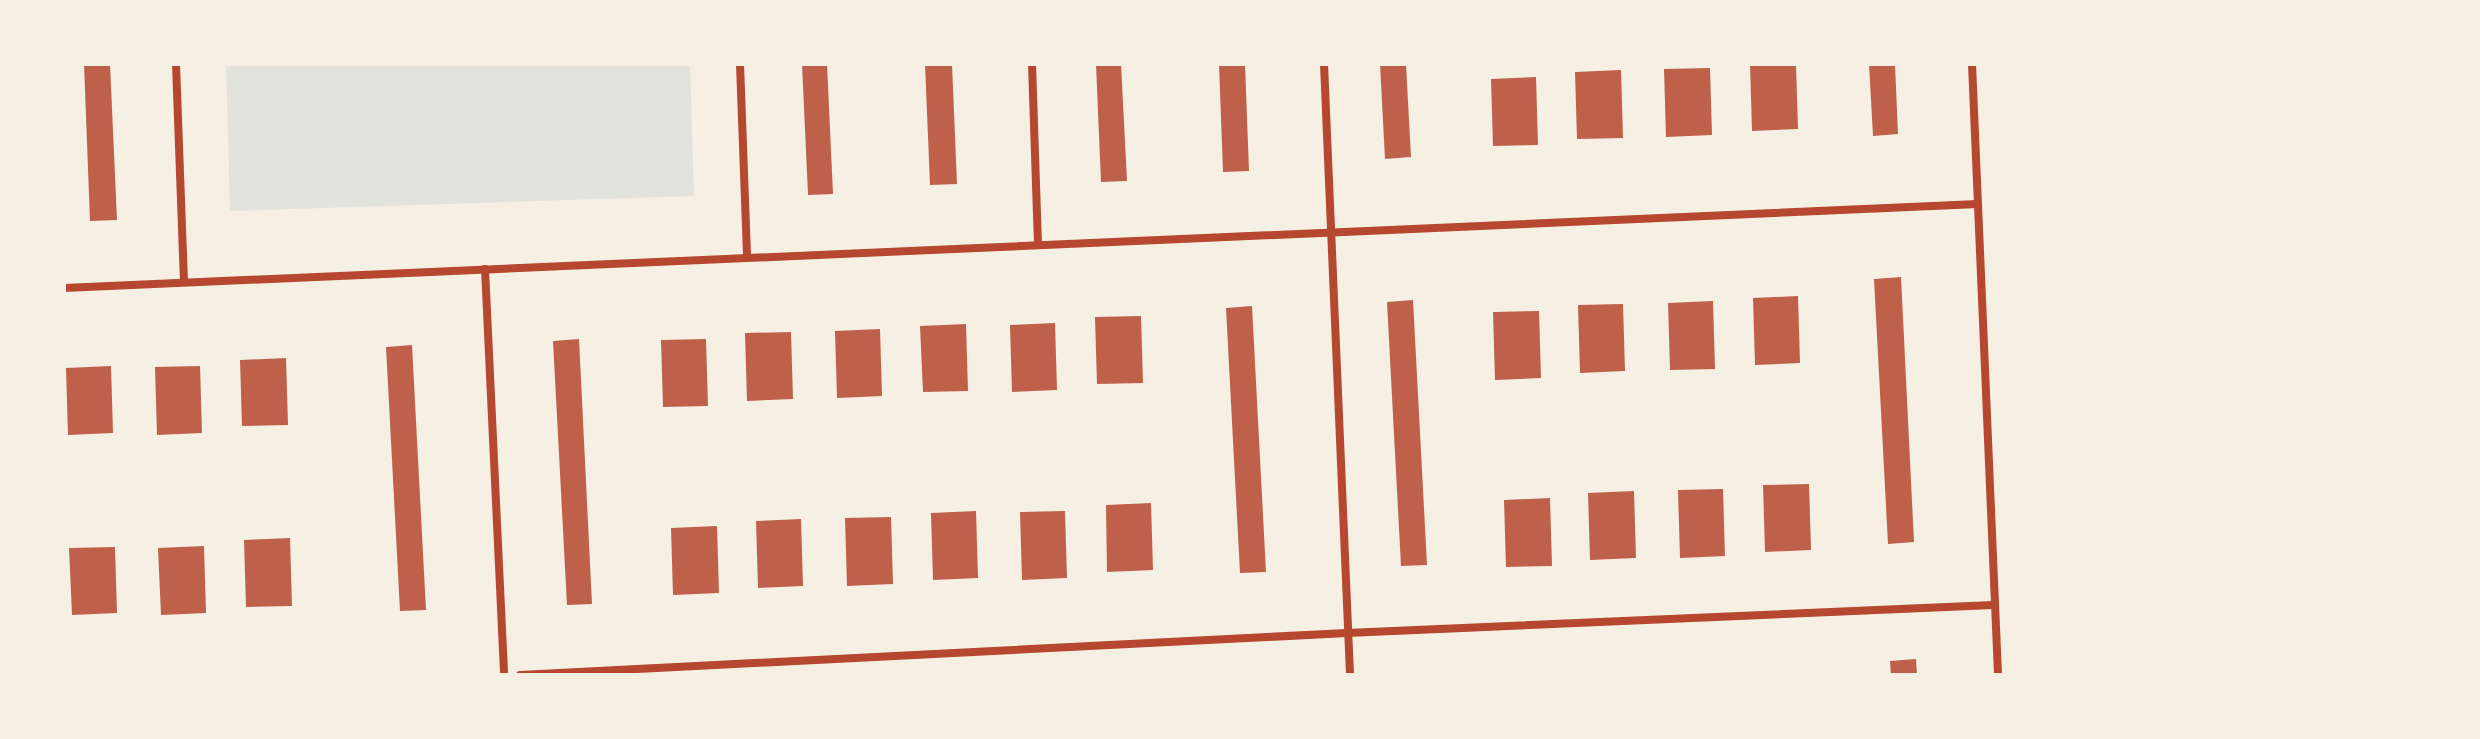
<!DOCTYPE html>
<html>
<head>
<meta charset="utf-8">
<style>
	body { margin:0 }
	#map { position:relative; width:2480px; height:739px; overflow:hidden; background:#f6efe4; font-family:"Archivo Narrow",sans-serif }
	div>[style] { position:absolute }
	.green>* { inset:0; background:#e2e4dc }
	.building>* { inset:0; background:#bf614a }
	.minor>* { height:8px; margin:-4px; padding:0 4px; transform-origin:4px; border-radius:4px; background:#b5482f }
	span { translate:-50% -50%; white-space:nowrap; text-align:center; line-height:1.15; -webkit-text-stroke:6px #f6efe4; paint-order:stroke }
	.frame { position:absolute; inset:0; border:66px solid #f6efe4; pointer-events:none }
</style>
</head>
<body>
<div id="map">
	<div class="green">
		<i style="clip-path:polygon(226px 64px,690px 64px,694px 196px,230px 211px)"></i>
	</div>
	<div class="building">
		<i style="clip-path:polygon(84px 64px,110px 64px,117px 220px,90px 221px)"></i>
		<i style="clip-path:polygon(802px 64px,827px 64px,833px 194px,808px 195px)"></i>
		<i style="clip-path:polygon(925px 64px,952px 64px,957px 184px,930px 185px)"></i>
		<i style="clip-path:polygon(1096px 64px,1121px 64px,1127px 181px,1101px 182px)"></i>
		<i style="clip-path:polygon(1219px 64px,1245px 64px,1249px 171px,1223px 172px)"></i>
		<i style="clip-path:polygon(1380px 64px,1406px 64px,1411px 157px,1385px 159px)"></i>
		<i style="clip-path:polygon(1750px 64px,1796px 64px,1798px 129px,1752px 131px)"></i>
		<i style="clip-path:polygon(1869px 64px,1895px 64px,1898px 134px,1873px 136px)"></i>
		<i style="clip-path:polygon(1710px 68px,1712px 135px,1666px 137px,1664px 69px)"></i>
		<i style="clip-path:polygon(1621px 70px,1623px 138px,1577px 139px,1575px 72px)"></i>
		<i style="clip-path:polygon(1536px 77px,1538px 145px,1493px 146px,1491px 79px)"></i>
		<i style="clip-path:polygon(1901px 277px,1914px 542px,1888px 544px,1874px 279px)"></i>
		<i style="clip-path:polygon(1798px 296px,1800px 363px,1755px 365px,1753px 298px)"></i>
		<i style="clip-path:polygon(1413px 300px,1427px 565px,1401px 566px,1387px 302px)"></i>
		<i style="clip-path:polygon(1713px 301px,1715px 369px,1670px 370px,1668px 303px)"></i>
		<i style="clip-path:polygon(1623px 304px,1625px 371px,1580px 373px,1578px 305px)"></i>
		<i style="clip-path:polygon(1252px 306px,1266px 572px,1240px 573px,1226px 308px)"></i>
		<i style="clip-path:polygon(1539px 311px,1541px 378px,1495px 380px,1493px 312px)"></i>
		<i style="clip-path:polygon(1141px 316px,1143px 383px,1097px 384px,1095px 317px)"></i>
		<i style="clip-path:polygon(1055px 323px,1057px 390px,1012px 392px,1010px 325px)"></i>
		<i style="clip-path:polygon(966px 324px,968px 391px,923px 392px,920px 326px)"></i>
		<i style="clip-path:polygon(880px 329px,882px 396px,837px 398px,835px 331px)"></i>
		<i style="clip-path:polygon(791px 332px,793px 399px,747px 401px,745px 333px)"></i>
		<i style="clip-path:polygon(579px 339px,592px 604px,567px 605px,553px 341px)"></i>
		<i style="clip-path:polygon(706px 339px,708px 406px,663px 407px,661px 340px)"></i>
		<i style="clip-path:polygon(412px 345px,426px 610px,400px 611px,386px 347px)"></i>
		<i style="clip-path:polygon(286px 358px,288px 425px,242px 426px,240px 360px)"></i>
		<i style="clip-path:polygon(111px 366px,113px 433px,68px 435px,66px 368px)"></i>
		<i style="clip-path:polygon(200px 366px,202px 433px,157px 435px,155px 367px)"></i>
		<i style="clip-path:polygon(1809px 484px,1811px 550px,1765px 552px,1763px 485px)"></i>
		<i style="clip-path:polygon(1723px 489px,1725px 556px,1680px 558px,1678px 490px)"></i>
		<i style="clip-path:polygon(1634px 491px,1636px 558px,1590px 560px,1588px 493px)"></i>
		<i style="clip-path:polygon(1550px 498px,1552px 566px,1506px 567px,1504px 500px)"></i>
		<i style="clip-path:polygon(1151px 503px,1153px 570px,1107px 572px,1106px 505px)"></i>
		<i style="clip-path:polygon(976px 511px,978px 578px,933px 580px,931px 513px)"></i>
		<i style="clip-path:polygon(1065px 511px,1067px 578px,1022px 580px,1020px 512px)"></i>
		<i style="clip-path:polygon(891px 517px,893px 584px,847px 586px,845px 518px)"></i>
		<i style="clip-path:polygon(801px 519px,803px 586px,758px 588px,756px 521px)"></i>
		<i style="clip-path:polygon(717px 526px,719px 593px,673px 595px,671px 528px)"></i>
		<i style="clip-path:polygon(290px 538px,292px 606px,246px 607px,244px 540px)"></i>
		<i style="clip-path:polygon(204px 546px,206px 613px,161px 615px,158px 548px)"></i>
		<i style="clip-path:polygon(115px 547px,117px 613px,72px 615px,69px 548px)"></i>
		<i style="clip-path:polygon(1916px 659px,1917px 675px,1891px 675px,1890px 661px)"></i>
	</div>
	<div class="minor">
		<i style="left:176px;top:64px;width:218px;rotate:87.9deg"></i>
		<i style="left:740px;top:64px;width:194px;rotate:87.9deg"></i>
		<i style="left:1032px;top:64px;width:181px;rotate:88.1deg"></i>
		<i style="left:1324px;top:64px;width:612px;rotate:87.56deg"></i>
		<i style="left:1972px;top:64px;width:612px;rotate:87.56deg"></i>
		<i style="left:485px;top:269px;width:406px;rotate:87.3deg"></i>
		<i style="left:64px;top:288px;width:1916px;rotate:-2.51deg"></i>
		<i style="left:520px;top:675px;width:828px;rotate:-2.91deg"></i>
		<i style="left:1347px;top:633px;width:647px;rotate:-2.48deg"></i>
	</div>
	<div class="frame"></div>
</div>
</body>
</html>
